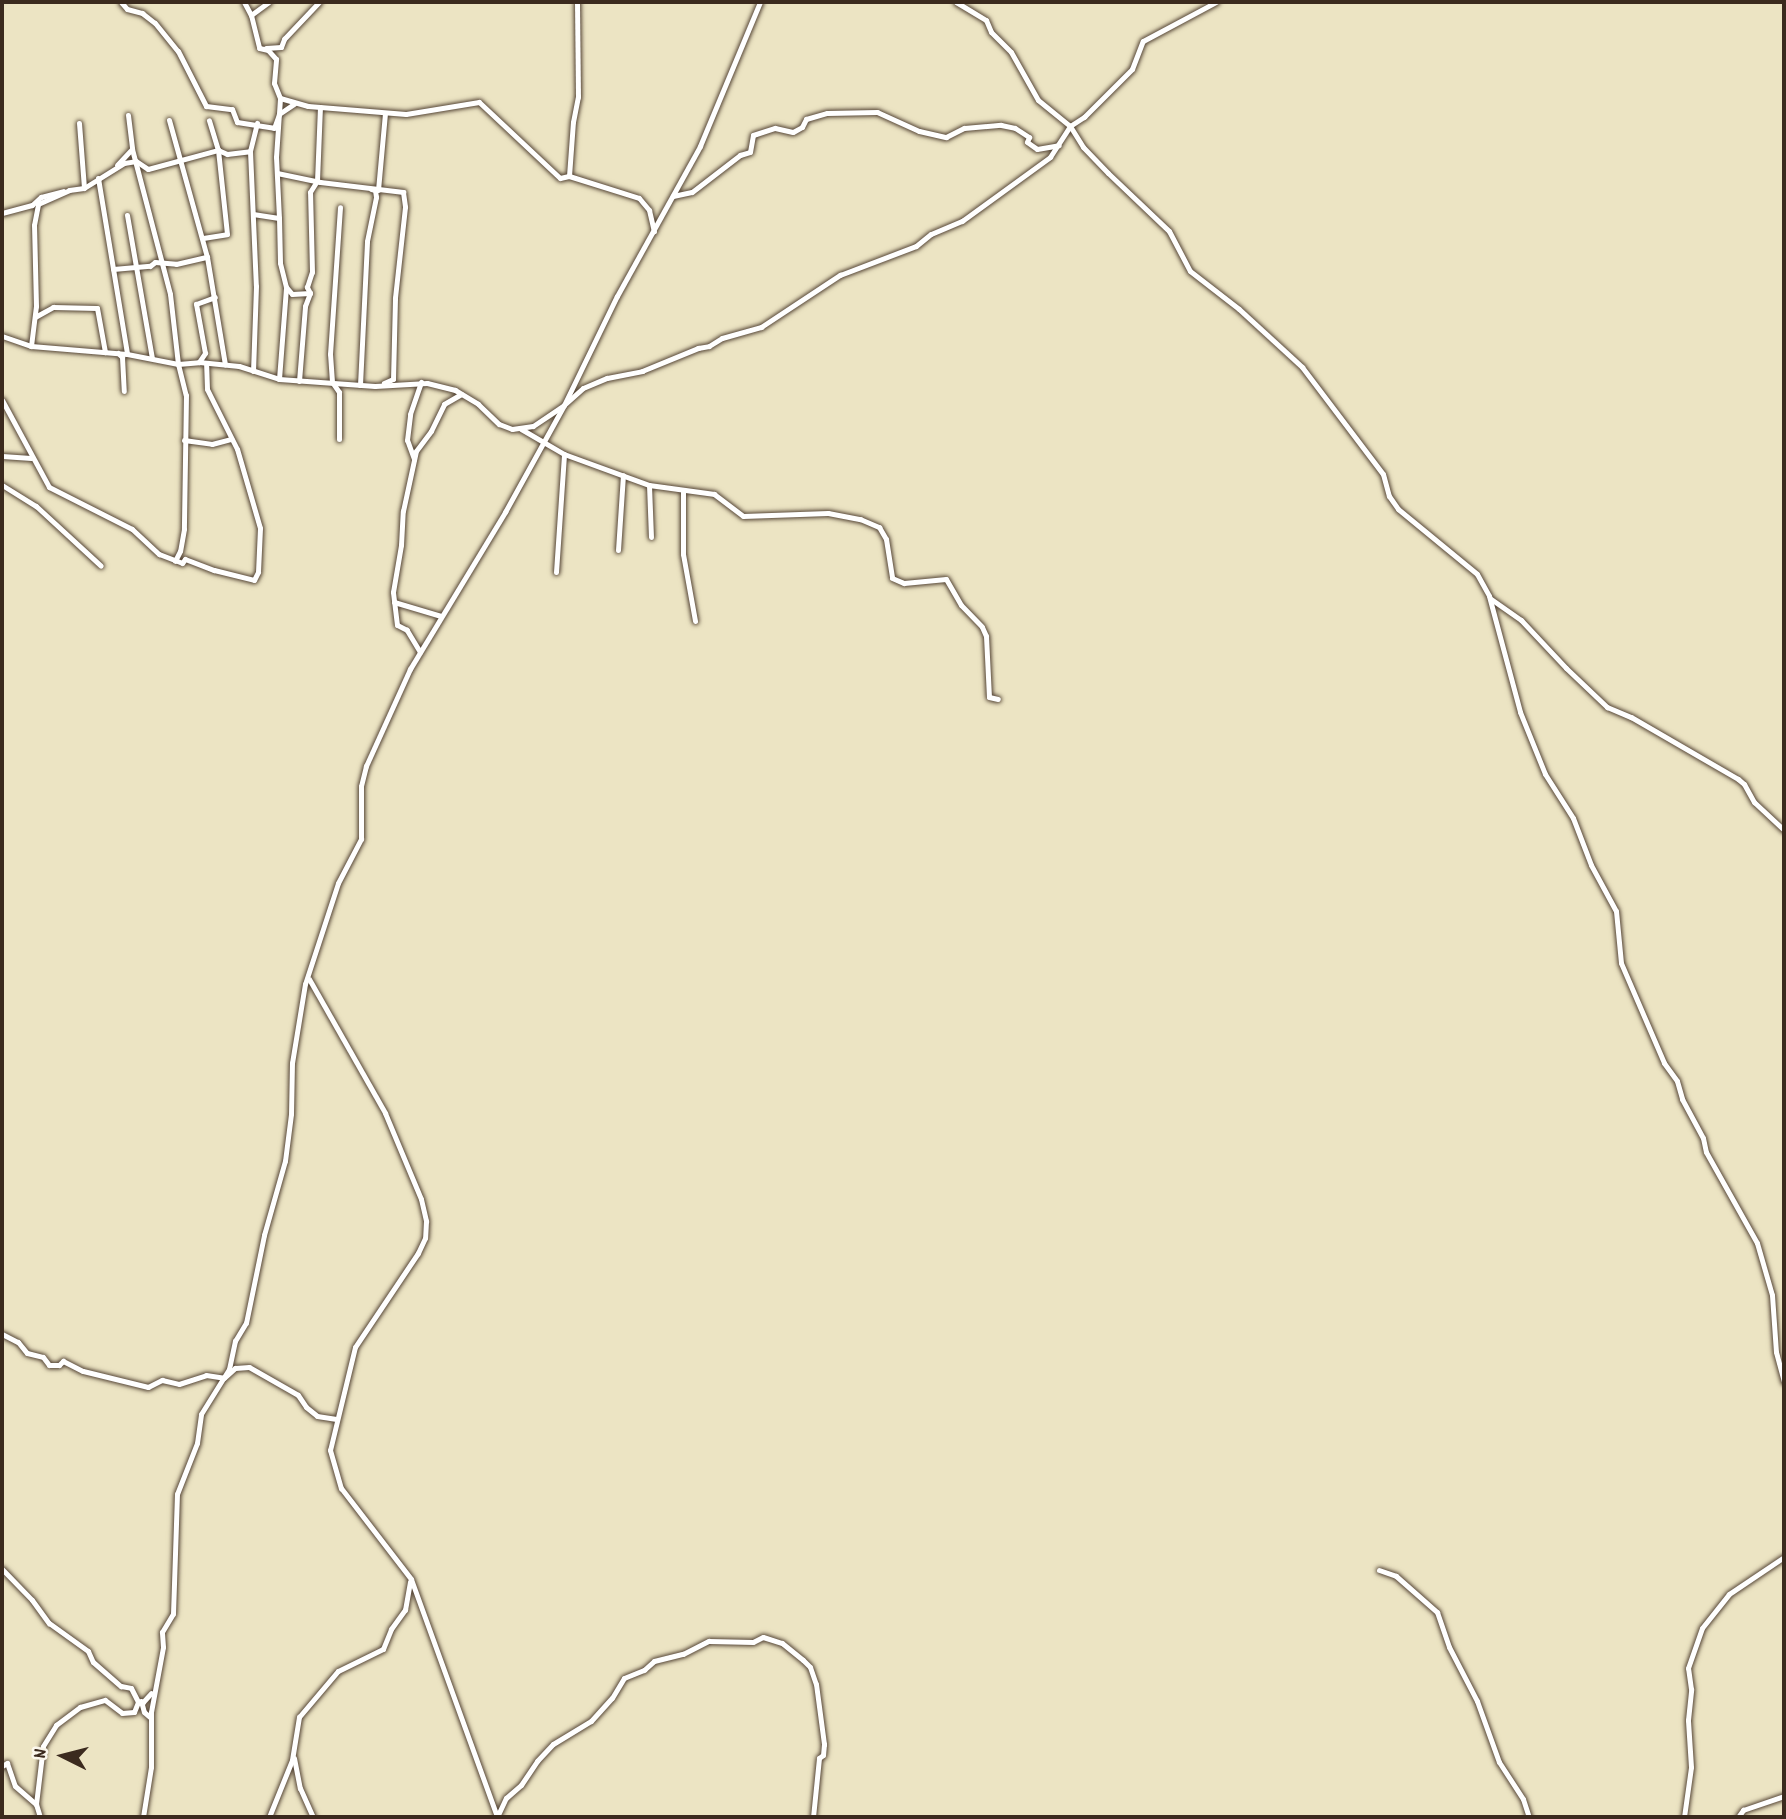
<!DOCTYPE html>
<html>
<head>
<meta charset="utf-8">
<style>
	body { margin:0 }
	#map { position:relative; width:1786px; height:1819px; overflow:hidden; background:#ece4c3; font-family:Dekko,sans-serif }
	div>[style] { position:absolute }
	.roads { filter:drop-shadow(0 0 2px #564637) drop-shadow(0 0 2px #564637) }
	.minor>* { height:5px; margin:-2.5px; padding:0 2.5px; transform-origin:2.5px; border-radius:2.5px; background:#fff }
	span { translate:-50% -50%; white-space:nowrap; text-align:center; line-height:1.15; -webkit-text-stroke:7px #fbf7ec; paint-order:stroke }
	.frame { position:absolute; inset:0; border:4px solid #3b2a1e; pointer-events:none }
	.north { position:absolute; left:28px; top:1721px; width:70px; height:70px; -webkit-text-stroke:5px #fbf7ec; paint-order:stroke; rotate:276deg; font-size:19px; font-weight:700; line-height:28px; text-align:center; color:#3b2a1e }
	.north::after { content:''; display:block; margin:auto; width:24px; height:32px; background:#3b2a1e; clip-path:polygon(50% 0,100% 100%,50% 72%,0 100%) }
</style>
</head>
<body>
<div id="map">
	<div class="roads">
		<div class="minor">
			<i style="left:121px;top:2px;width:9px;rotate:49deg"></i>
			<i style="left:127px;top:9px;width:16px;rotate:15deg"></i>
			<i style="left:142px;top:13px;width:16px;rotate:38deg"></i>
			<i style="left:155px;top:23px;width:36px;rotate:51deg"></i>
			<i style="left:178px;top:51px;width:62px;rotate:63deg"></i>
			<i style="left:206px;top:106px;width:26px;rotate:7deg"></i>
			<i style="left:232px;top:109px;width:14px;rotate:69deg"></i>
			<i style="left:237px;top:122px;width:37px;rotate:9deg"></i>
			<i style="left:274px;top:128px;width:15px;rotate:-70deg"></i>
			<i style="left:279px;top:114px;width:18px;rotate:-34deg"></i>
			<i style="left:244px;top:2px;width:15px;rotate:62deg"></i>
			<i style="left:251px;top:15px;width:34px;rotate:76deg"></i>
			<i style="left:956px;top:2px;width:35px;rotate:31deg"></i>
			<i style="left:986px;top:20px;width:13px;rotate:67deg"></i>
			<i style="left:991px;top:32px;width:28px;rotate:45deg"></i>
			<i style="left:1011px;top:52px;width:55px;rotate:60.6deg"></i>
			<i style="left:1038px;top:100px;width:41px;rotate:39.1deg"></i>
			<i style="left:1070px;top:126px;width:25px;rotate:58deg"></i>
			<i style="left:1083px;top:147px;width:36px;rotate:46deg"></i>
			<i style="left:1108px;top:173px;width:84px;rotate:43.6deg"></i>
			<i style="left:1169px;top:231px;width:45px;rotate:62.3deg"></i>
			<i style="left:1190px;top:271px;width:62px;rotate:37.8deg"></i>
			<i style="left:1239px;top:309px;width:86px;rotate:42.6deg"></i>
			<i style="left:1302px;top:367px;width:134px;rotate:52.9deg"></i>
			<i style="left:1383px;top:474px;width:23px;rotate:75deg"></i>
			<i style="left:1389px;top:496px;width:16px;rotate:55deg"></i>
			<i style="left:1398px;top:509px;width:102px;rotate:39.4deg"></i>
			<i style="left:1477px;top:574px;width:25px;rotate:61deg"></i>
			<i style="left:1489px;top:596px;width:120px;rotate:75deg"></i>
			<i style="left:1520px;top:712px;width:67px;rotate:68deg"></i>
			<i style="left:1545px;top:774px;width:52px;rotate:57.5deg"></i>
			<i style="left:1573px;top:818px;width:50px;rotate:69deg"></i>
			<i style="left:1591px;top:865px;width:52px;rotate:61.5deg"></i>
			<i style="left:1616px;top:911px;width:52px;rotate:84.5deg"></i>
			<i style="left:1621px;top:963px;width:109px;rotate:66.7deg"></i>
			<i style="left:1664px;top:1063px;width:22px;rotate:54deg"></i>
			<i style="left:1677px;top:1081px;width:19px;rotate:74deg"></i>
			<i style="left:1682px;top:1099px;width:44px;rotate:61.7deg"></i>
			<i style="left:1703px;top:1138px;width:14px;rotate:78deg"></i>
			<i style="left:1706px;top:1152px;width:104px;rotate:60.7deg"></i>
			<i style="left:1757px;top:1243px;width:54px;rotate:73.9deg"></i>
			<i style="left:1772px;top:1295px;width:57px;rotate:86deg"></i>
			<i style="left:1776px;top:1352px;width:31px;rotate:75deg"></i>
			<i style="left:251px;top:15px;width:22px;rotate:-36deg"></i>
			<i style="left:266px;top:48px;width:15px;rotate:-4deg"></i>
			<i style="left:281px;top:47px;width:9px;rotate:-69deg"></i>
			<i style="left:284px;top:39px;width:51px;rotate:-46.6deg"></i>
			<i style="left:280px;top:98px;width:29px;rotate:16deg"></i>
			<i style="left:308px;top:106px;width:98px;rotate:4.7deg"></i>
			<i style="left:406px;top:114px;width:74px;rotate:-9.3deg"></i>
			<i style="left:479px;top:102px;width:111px;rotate:43.2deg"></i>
			<i style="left:560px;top:178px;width:9px;rotate:-13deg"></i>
			<i style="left:569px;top:176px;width:73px;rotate:17.4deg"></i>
			<i style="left:639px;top:198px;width:16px;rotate:50deg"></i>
			<i style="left:649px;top:210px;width:22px;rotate:77deg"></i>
			<i style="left:128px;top:115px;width:34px;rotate:83deg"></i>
			<i style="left:132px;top:149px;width:150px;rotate:75.3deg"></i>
			<i style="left:170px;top:294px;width:70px;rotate:83.5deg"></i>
			<i style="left:178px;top:364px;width:32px;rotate:76deg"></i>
			<i style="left:186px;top:395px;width:134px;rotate:90.9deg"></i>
			<i style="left:184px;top:529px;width:22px;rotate:100deg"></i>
			<i style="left:180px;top:551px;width:11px;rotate:117deg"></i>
			<i style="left:169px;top:120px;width:142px;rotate:74.5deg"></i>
			<i style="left:207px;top:257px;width:109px;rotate:80.5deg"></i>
			<i style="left:79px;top:123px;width:65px;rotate:85.6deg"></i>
			<i style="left:250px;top:151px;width:135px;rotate:87.5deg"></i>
			<i style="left:256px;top:286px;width:85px;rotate:92deg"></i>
			<i style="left:117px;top:165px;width:22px;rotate:-47deg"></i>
			<i style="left:277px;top:173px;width:44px;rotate:11.8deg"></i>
			<i style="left:320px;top:182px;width:84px;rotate:6.9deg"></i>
			<i style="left:403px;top:192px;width:15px;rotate:82deg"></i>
			<i style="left:405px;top:207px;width:92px;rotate:96.3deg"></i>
			<i style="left:395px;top:298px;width:81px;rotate:91.4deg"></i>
			<i style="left:393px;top:379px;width:10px;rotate:156deg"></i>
			<i style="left:569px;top:176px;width:54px;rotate:-85.8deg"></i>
			<i style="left:573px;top:122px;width:25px;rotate:-79deg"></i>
			<i style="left:578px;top:97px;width:95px;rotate:-90.6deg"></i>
			<i style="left:98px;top:178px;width:178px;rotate:80.6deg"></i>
			<i style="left:378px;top:190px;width:77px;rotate:-84.8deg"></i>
			<i style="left:673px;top:196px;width:19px;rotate:-12deg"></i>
			<i style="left:692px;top:192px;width:61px;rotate:-37.6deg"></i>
			<i style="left:740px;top:155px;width:10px;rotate:-17deg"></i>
			<i style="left:750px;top:152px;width:17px;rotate:-80deg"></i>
			<i style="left:753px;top:135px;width:23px;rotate:-18deg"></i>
			<i style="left:775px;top:128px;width:18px;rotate:13deg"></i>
			<i style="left:793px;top:132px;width:10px;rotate:-29deg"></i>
			<i style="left:802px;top:127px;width:9px;rotate:-63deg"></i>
			<i style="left:806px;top:119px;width:22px;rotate:-16deg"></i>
			<i style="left:827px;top:113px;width:50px;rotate:-1.1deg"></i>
			<i style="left:877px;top:112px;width:46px;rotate:24.3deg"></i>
			<i style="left:919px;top:131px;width:28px;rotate:13deg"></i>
			<i style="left:946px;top:137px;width:20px;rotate:-27deg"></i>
			<i style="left:964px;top:128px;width:37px;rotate:-5deg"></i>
			<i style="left:1001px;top:125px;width:14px;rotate:12deg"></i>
			<i style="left:1015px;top:128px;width:17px;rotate:33deg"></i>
			<i style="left:1029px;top:137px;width:5px;rotate:112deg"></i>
			<i style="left:1027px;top:142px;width:12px;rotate:35deg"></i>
			<i style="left:1037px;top:149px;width:22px;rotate:-10deg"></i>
			<i style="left:2px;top:213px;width:31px;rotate:-15deg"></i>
			<i style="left:32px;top:205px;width:12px;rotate:-42deg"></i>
			<i style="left:41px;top:197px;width:23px;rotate:-15deg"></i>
			<i style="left:253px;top:214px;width:26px;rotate:9deg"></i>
			<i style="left:279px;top:218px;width:61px;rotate:-92.8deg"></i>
			<i style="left:276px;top:157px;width:59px;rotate:-86.1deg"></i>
			<i style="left:280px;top:98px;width:16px;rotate:-112deg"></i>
			<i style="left:274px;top:83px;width:24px;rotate:-85deg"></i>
			<i style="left:276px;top:59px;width:12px;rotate:-132deg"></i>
			<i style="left:268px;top:50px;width:9px;rotate:-167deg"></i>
			<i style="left:127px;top:215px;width:145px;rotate:80.1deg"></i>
			<i style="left:279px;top:218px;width:45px;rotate:88.7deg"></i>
			<i style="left:280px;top:263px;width:25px;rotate:76deg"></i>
			<i style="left:286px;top:287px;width:9px;rotate:49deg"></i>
			<i style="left:292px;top:294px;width:18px;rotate:-3deg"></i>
			<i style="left:203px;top:238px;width:24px;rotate:-9deg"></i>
			<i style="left:227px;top:234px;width:84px;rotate:-96.1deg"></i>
			<i style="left:218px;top:150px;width:31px;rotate:-107deg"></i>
			<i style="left:113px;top:269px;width:37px;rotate:-5deg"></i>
			<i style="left:150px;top:266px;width:6px;rotate:-39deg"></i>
			<i style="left:155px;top:262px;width:21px;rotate:5deg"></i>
			<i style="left:176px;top:264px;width:32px;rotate:-13deg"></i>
			<i style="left:35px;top:317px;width:21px;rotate:-29deg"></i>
			<i style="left:53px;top:307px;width:44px;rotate:1.3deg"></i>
			<i style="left:97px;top:308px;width:45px;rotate:79.7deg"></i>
			<i style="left:2px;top:336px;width:31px;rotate:19deg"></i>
			<i style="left:31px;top:346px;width:96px;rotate:4.8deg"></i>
			<i style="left:127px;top:354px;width:52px;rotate:11.1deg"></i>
			<i style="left:178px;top:364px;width:21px;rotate:-5deg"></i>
			<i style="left:199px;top:362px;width:40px;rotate:5.7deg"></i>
			<i style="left:239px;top:366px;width:42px;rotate:18deg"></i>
			<i style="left:279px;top:379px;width:96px;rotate:4.2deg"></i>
			<i style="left:375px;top:386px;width:52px;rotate:-3.3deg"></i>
			<i style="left:427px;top:383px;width:29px;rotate:14deg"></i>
			<i style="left:455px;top:390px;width:27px;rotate:31deg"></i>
			<i style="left:478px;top:404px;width:29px;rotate:44deg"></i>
			<i style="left:499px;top:424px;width:14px;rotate:21deg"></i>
			<i style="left:512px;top:429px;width:21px;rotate:-8deg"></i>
			<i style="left:533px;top:426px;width:37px;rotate:-34deg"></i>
			<i style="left:564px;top:405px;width:121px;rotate:-64.1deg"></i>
			<i style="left:617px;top:296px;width:171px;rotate:-61deg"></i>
			<i style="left:700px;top:146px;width:156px;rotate:-67.4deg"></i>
			<i style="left:31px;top:346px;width:40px;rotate:-82.9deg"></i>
			<i style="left:36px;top:306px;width:81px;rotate:-91.4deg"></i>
			<i style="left:34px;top:225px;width:21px;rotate:-79deg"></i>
			<i style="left:38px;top:204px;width:34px;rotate:-24deg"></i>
			<i style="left:69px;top:190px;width:15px;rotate:-8deg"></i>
			<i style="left:84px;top:188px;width:47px;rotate:-32deg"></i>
			<i style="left:124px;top:163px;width:12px;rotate:-9deg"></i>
			<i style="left:136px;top:161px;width:14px;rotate:34deg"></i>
			<i style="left:148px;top:169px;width:73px;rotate:-15.2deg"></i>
			<i style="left:218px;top:150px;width:10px;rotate:24deg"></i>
			<i style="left:227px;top:154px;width:23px;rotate:-7deg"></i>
			<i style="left:250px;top:151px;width:29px;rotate:-76deg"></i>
			<i style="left:118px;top:353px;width:6px;rotate:45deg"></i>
			<i style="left:122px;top:357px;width:34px;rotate:87deg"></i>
			<i style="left:199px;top:362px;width:11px;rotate:-56deg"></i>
			<i style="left:205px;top:353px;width:50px;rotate:-100.4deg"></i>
			<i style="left:196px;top:304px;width:20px;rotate:-20deg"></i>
			<i style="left:279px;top:379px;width:92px;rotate:-85.6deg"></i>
			<i style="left:299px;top:381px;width:75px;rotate:-85.4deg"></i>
			<i style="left:305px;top:306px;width:14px;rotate:-69deg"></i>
			<i style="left:310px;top:293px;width:7px;rotate:-117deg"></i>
			<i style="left:307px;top:287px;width:16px;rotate:-72deg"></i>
			<i style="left:312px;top:272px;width:80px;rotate:-91.4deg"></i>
			<i style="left:310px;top:192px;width:13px;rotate:-58deg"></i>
			<i style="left:317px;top:181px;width:74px;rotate:-87.7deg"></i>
			<i style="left:360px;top:385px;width:144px;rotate:-87.2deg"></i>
			<i style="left:367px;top:241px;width:45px;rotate:-78.4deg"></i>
			<i style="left:376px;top:197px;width:7px;rotate:-98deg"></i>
			<i style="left:375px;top:190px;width:4px;rotate:-166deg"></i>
			<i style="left:2px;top:400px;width:99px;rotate:61.6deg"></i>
			<i style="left:49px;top:487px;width:93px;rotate:26.8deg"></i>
			<i style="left:132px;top:529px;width:37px;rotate:43deg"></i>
			<i style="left:159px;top:554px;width:25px;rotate:21deg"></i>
			<i style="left:182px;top:563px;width:5px;rotate:-53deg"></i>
			<i style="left:185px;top:559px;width:31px;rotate:21deg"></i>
			<i style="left:214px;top:570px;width:41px;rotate:14deg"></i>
			<i style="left:254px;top:580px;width:9px;rotate:-63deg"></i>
			<i style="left:258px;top:572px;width:44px;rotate:-87.4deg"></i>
			<i style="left:260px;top:528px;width:82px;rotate:-106.2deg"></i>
			<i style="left:237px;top:449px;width:67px;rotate:-116.6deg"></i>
			<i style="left:207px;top:389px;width:26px;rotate:-92deg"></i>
			<i style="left:521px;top:429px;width:50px;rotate:30.2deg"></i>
			<i style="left:564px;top:454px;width:90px;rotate:20deg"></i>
			<i style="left:649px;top:485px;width:66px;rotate:7.9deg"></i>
			<i style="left:714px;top:494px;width:36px;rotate:37deg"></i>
			<i style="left:743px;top:516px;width:85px;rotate:-2deg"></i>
			<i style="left:828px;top:513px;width:33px;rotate:11deg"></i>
			<i style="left:860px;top:519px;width:21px;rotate:23deg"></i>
			<i style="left:879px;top:527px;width:14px;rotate:60deg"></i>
			<i style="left:886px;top:539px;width:39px;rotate:81deg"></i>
			<i style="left:892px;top:578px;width:13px;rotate:23deg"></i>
			<i style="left:904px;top:583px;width:42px;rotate:-5.4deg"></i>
			<i style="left:946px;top:579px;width:30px;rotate:60deg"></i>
			<i style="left:961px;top:605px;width:30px;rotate:46deg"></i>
			<i style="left:982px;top:627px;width:10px;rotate:66deg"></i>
			<i style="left:986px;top:636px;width:61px;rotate:87.2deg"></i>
			<i style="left:989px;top:697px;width:9px;rotate:13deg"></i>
			<i style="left:339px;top:439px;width:47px;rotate:-90deg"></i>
			<i style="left:339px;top:392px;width:12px;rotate:-125deg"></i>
			<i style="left:332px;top:382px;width:28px;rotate:-94deg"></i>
			<i style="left:330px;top:354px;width:147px;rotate:-86.1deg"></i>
			<i style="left:184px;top:440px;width:28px;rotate:8deg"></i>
			<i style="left:212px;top:444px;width:20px;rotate:-15deg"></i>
			<i style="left:2px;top:456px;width:29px;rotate:4deg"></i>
			<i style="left:414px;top:459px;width:20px;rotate:-110deg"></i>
			<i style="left:407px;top:440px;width:26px;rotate:-83deg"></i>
			<i style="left:410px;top:414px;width:34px;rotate:-71deg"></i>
			<i style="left:2px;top:485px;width:40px;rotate:32deg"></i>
			<i style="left:36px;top:506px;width:88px;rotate:42.7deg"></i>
			<i style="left:649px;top:485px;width:52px;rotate:87.8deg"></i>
			<i style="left:683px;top:492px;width:62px;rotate:90deg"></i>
			<i style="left:683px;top:554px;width:68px;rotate:79.8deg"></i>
			<i style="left:618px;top:550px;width:75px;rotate:-86.2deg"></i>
			<i style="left:556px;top:572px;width:118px;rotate:-86.1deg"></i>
			<i style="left:1491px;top:599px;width:37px;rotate:35deg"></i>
			<i style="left:1521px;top:620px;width:66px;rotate:46.8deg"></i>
			<i style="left:1566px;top:668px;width:57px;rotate:43.6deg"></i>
			<i style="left:1607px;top:707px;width:26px;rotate:23deg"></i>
			<i style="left:1631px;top:717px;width:124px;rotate:30.1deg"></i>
			<i style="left:1738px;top:779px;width:8px;rotate:40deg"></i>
			<i style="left:1744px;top:784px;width:21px;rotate:61deg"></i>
			<i style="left:1754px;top:802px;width:41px;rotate:43deg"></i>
			<i style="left:394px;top:602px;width:49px;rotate:16.6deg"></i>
			<i style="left:420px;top:652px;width:26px;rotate:-121deg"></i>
			<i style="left:407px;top:630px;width:11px;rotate:-153deg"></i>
			<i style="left:397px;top:625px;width:33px;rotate:-97deg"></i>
			<i style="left:393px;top:592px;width:48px;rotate:-80.3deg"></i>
			<i style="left:401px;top:545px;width:34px;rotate:-87deg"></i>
			<i style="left:403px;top:511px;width:61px;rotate:-77.8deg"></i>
			<i style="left:416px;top:451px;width:25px;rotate:-53deg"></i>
			<i style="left:431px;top:431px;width:30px;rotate:-64deg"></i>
			<i style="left:444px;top:404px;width:20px;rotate:-30deg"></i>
			<i style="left:309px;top:979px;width:154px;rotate:60.4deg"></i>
			<i style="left:385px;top:1113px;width:93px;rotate:67.3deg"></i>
			<i style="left:421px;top:1199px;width:23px;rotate:77deg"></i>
			<i style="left:426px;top:1221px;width:17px;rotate:93deg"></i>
			<i style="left:425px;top:1238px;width:17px;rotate:115deg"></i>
			<i style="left:418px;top:1253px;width:113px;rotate:123.8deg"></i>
			<i style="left:355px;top:1347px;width:106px;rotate:103.6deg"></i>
			<i style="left:330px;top:1450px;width:40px;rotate:74deg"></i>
			<i style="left:341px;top:1488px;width:115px;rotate:52.4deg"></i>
			<i style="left:411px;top:1579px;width:253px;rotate:70.1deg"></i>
			<i style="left:2px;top:1334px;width:18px;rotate:27deg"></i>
			<i style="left:18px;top:1342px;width:14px;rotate:51deg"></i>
			<i style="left:27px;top:1353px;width:16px;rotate:14deg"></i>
			<i style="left:43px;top:1357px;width:10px;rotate:53deg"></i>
			<i style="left:49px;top:1365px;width:10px"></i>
			<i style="left:59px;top:1365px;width:6px;rotate:-45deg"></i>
			<i style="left:63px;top:1361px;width:22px;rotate:27deg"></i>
			<i style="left:83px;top:1371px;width:67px;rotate:13.8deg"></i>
			<i style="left:148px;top:1387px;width:16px;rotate:-27deg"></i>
			<i style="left:162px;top:1380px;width:17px;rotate:13deg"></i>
			<i style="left:179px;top:1384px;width:28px;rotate:-18deg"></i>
			<i style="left:206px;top:1375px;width:18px;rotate:9deg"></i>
			<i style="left:224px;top:1378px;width:15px;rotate:-42deg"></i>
			<i style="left:235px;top:1368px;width:14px;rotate:-4deg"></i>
			<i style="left:249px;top:1367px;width:56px;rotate:29.7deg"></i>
			<i style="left:298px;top:1395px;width:14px;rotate:56deg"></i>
			<i style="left:306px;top:1407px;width:14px;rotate:39deg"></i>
			<i style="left:317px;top:1416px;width:18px;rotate:9deg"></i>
			<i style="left:2px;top:1569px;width:43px;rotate:45.9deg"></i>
			<i style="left:32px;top:1600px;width:29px;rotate:54deg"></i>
			<i style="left:49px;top:1623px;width:48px;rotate:35.7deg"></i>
			<i style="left:88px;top:1651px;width:12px;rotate:66deg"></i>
			<i style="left:93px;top:1662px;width:37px;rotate:41deg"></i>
			<i style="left:121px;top:1686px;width:10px;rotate:11deg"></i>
			<i style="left:131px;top:1688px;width:16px;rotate:63deg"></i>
			<i style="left:1379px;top:1570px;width:18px;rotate:19deg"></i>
			<i style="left:1396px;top:1576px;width:55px;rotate:41.3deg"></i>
			<i style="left:1437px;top:1612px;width:37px;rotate:71deg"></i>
			<i style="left:1449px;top:1647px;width:61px;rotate:62.6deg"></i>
			<i style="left:1477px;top:1701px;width:65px;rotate:70.2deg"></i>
			<i style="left:1499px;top:1762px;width:44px;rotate:57deg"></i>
			<i style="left:1523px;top:1799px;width:19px;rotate:72deg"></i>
			<i style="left:141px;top:1701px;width:11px;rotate:75deg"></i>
			<i style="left:144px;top:1712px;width:9px;rotate:41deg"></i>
			<i style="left:294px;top:1758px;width:31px;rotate:79deg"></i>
			<i style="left:300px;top:1788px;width:32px;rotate:66deg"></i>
			<i style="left:2px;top:1766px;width:6px;rotate:-31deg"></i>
			<i style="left:7px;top:1763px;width:24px;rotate:71deg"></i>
			<i style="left:15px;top:1786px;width:28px;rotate:41deg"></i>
			<i style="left:36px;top:1804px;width:14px;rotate:73deg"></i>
			<i style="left:36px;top:1804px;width:58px;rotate:-83.1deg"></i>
			<i style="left:43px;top:1746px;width:25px;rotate:-58deg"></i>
			<i style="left:56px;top:1725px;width:30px;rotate:-37deg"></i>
			<i style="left:80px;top:1707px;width:26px;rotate:-16deg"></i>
			<i style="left:105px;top:1700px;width:21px;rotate:37deg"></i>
			<i style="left:122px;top:1713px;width:12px;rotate:-5deg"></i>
			<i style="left:134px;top:1712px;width:11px;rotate:-68deg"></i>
			<i style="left:138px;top:1702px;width:5px"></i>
			<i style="left:143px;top:1702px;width:12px;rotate:-48deg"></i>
			<i style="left:143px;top:1817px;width:51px;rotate:-80.9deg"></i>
			<i style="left:151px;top:1767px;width:55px;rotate:-90deg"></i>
			<i style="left:151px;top:1712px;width:66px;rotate:-79.5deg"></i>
			<i style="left:163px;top:1647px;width:15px;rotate:-94deg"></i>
			<i style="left:162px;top:1632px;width:21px;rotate:-59deg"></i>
			<i style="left:173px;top:1614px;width:120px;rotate:-88.1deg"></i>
			<i style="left:177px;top:1494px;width:55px;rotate:-68.6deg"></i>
			<i style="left:197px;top:1443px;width:29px;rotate:-82deg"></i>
			<i style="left:201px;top:1414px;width:53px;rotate:-58.1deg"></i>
			<i style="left:229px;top:1369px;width:29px;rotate:-78deg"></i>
			<i style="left:235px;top:1341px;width:21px;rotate:-59deg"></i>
			<i style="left:246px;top:1323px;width:90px;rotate:-78.4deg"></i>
			<i style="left:264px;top:1235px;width:77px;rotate:-74.2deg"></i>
			<i style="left:285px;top:1161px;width:47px;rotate:-82.7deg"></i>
			<i style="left:291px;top:1114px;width:51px;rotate:-88.9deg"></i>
			<i style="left:292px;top:1063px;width:80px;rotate:-80.7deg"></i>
			<i style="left:305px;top:984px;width:106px;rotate:-71.9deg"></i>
			<i style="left:338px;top:883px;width:50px;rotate:-62.4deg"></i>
			<i style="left:361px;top:839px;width:53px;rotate:-90deg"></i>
			<i style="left:361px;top:786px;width:21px;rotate:-76deg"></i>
			<i style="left:366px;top:766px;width:107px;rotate:-65.6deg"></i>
			<i style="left:410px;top:669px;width:184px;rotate:-58.8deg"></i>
			<i style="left:505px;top:512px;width:122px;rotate:-61.1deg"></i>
			<i style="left:564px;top:405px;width:25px;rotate:-42deg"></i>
			<i style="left:583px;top:388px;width:26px;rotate:-23deg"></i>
			<i style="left:607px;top:378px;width:36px;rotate:-11deg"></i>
			<i style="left:642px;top:371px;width:61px;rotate:-22.3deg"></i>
			<i style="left:698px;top:348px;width:11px;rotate:-10deg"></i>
			<i style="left:709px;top:346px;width:15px;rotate:-32deg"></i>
			<i style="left:722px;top:338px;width:41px;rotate:-15.8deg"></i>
			<i style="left:761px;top:327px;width:95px;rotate:-33.4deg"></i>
			<i style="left:840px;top:275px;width:81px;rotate:-20.9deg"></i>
			<i style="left:916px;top:246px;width:19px;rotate:-39deg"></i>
			<i style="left:931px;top:234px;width:34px;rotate:-23deg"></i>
			<i style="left:962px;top:221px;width:109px;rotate:-36deg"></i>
			<i style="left:1050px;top:157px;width:37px;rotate:-57deg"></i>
			<i style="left:1070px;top:126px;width:17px;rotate:-33deg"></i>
			<i style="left:1084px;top:117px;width:68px;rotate:-45deg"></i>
			<i style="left:1132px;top:69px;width:30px;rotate:-69deg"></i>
			<i style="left:1143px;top:41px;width:83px;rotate:-28.1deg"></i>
			<i style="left:269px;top:1817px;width:61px;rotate:-68deg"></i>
			<i style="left:292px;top:1760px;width:44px;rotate:-80.8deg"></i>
			<i style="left:299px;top:1717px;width:60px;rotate:-49.7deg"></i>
			<i style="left:338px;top:1671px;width:50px;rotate:-26.1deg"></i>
			<i style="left:383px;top:1649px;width:22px;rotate:-68deg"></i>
			<i style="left:391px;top:1629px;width:24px;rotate:-54deg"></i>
			<i style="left:405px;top:1610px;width:29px;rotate:-80deg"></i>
			<i style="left:497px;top:1817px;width:21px;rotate:-65deg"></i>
			<i style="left:506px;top:1798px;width:20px;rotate:-41deg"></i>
			<i style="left:521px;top:1785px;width:29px;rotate:-56deg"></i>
			<i style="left:537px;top:1761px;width:23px;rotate:-47deg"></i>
			<i style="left:553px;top:1744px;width:44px;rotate:-31.2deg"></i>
			<i style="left:591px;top:1721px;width:31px;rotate:-48deg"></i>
			<i style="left:612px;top:1698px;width:23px;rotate:-59deg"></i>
			<i style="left:624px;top:1678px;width:22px;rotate:-22deg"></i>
			<i style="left:644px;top:1670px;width:13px;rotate:-42deg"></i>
			<i style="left:654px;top:1661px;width:30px;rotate:-14deg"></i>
			<i style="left:683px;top:1654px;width:29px;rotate:-27deg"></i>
			<i style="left:709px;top:1641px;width:44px;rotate:1.3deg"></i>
			<i style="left:753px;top:1642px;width:11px;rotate:-27deg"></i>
			<i style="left:763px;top:1637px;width:20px;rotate:18deg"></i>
			<i style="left:782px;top:1643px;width:27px;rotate:39deg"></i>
			<i style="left:803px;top:1660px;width:10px;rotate:45deg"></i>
			<i style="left:810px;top:1667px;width:18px;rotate:71deg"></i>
			<i style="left:816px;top:1684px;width:61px;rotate:82.4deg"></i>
			<i style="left:824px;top:1744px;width:11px;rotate:95deg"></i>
			<i style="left:823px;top:1755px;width:5px;rotate:143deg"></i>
			<i style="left:819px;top:1758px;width:59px;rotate:95.8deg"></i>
			<i style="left:1684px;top:1817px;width:50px;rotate:-82deg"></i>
			<i style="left:1691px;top:1767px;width:47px;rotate:-93.7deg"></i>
			<i style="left:1688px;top:1720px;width:31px;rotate:-84deg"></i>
			<i style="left:1691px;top:1689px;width:21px;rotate:-98deg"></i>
			<i style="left:1688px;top:1668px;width:42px;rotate:-70.7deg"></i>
			<i style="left:1702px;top:1628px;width:43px;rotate:-51.5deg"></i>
			<i style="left:1729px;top:1594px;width:66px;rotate:-33.9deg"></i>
			<i style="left:1738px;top:1817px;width:9px;rotate:-54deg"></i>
			<i style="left:1743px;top:1810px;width:43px;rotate:-18.9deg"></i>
		</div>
	</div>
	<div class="frame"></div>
	<div class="north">N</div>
</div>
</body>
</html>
